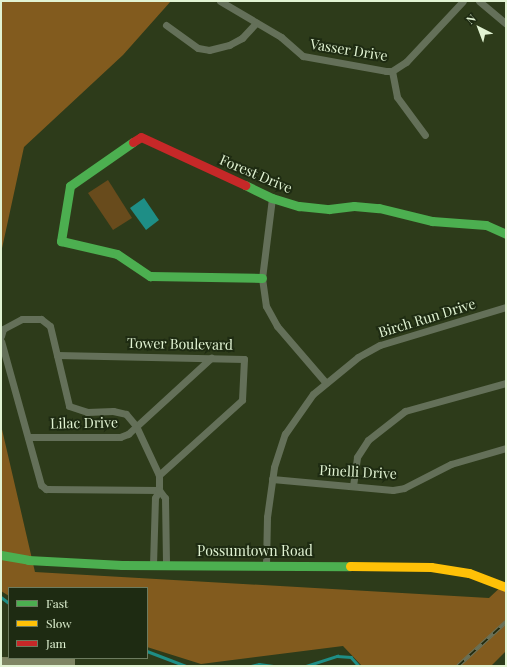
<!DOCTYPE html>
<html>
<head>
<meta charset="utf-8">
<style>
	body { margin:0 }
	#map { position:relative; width:507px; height:667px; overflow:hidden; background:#2d3b1a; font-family:"Playfair Display",serif }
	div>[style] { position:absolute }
	.green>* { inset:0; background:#684b1c }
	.forest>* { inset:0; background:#825b1e }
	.water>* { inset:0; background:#1e8e86 }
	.stream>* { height:2.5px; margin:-1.25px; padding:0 1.25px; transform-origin:1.25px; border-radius:1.25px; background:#1e8e86 }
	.building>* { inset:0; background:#7f8664 }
	.street>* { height:7px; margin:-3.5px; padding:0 3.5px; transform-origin:3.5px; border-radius:3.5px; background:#647059 }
	.fast>* { height:9px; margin:-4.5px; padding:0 4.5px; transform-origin:4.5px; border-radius:4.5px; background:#4caf50 }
	.slow>* { height:9px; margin:-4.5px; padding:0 4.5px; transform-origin:4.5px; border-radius:4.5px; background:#ffc107 }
	.jam>* { height:9px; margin:-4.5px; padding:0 4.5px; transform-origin:4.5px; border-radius:4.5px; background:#c62828 }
	.rail>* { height:4px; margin-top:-2px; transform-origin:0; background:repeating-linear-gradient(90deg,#1e2b12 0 8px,#66715b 0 16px); box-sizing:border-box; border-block:1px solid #66715b }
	span { translate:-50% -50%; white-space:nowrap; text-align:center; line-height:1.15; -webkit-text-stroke:4px #1e2b12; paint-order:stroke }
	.street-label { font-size:14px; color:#e1f3d3 }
	.frame { position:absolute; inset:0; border:2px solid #e1f3d3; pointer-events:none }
	.legend { position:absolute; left:8px; top:587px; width:140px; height:72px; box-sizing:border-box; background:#1e2b12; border:1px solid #6c7b5f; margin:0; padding:5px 7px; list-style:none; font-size:12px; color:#e1f3d3 }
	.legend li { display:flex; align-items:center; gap:8px; height:20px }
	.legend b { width:20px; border:1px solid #6c7b5f }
	.north { position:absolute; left:459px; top:8px; width:40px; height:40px; -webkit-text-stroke:3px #1e2b12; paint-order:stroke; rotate:318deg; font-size:11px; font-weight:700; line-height:16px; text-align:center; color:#e1f3d3 }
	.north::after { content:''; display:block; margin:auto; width:14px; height:18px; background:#e1f3d3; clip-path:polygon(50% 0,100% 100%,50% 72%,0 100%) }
</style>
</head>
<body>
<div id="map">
	<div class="green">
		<i style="clip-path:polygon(108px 180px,132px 218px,113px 230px,88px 193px)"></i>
	</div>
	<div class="forest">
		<i style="clip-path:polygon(1px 1px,171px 1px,123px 55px,24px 147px,1px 253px)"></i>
		<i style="clip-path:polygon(1px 425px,35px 572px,489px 598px,506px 582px,506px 651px,491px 666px,362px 666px,343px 646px,201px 664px,147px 647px,147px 588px,9px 588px,9px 596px,1px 591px)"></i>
	</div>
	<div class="water">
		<i style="clip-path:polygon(144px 198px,159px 220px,146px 230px,130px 208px)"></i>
	</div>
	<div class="stream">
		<i style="left:1px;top:597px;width:10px;rotate:37deg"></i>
		<i style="left:147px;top:651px;width:42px;rotate:21deg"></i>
		<i style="left:251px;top:666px;width:8px;rotate:-14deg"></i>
		<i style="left:259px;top:664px;width:14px;rotate:8deg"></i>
		<i style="left:306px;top:666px;width:33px;rotate:-18deg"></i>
		<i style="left:337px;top:656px;width:14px;rotate:4deg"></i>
		<i style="left:351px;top:657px;width:12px;rotate:48deg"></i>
	</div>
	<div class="building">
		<i style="clip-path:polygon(1px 657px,75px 658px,75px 666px,1px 666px)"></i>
	</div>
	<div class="street">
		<i style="left:220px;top:1px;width:71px;rotate:30.5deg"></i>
		<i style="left:281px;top:37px;width:29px;rotate:41deg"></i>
		<i style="left:303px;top:56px;width:84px;rotate:10.2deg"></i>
		<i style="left:386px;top:71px;width:6px"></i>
		<i style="left:392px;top:71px;width:17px;rotate:-33deg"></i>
		<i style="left:406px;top:62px;width:83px;rotate:-46.9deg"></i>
		<i style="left:479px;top:1px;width:35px;rotate:40deg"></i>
		<i style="left:166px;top:25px;width:39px;rotate:36deg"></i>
		<i style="left:198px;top:48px;width:11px;rotate:10deg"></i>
		<i style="left:209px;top:50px;width:21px;rotate:-14deg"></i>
		<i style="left:229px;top:45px;width:15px;rotate:-28deg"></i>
		<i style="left:242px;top:38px;width:21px;rotate:-47deg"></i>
		<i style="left:392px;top:71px;width:26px;rotate:79deg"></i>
		<i style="left:397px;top:97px;width:47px;rotate:53.6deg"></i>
		<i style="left:272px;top:198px;width:81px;rotate:97.1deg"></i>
		<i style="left:262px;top:278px;width:28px;rotate:82deg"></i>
		<i style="left:266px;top:306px;width:23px;rotate:61deg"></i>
		<i style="left:277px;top:326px;width:75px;rotate:49.3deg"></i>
		<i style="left:1px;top:336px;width:7px;rotate:-74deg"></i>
		<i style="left:3px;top:329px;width:21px;rotate:-28deg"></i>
		<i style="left:22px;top:319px;width:19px"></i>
		<i style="left:41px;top:319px;width:11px;rotate:38deg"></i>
		<i style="left:50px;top:326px;width:82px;rotate:76.6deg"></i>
		<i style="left:69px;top:406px;width:19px;rotate:18deg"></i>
		<i style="left:87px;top:412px;width:26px;rotate:-2deg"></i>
		<i style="left:113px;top:411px;width:13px;rotate:13deg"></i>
		<i style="left:126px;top:414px;width:16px;rotate:50deg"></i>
		<i style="left:136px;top:426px;width:54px;rotate:64.9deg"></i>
		<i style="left:159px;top:475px;width:15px;rotate:90deg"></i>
		<i style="left:159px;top:490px;width:113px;rotate:-179.5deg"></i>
		<i style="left:46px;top:489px;width:6px;rotate:-141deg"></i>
		<i style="left:41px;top:485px;width:149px;rotate:-105.5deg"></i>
		<i style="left:57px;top:355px;width:187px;rotate:1.2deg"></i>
		<i style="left:244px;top:359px;width:41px;rotate:92.8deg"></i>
		<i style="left:242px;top:400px;width:112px;rotate:137.9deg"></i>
		<i style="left:28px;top:437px;width:92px"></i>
		<i style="left:120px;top:437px;width:9px;rotate:-21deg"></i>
		<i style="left:128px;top:434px;width:113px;rotate:-42.5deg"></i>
		<i style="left:272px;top:479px;width:121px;rotate:5.2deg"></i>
		<i style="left:393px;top:490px;width:11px;rotate:-10deg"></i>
		<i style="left:404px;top:488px;width:53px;rotate:-27.1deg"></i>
		<i style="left:451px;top:464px;width:57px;rotate:-16.2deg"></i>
		<i style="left:353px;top:486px;width:29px;rotate:-82deg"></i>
		<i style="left:357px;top:457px;width:20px;rotate:-57deg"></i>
		<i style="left:368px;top:440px;width:47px;rotate:-38.1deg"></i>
		<i style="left:405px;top:411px;width:105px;rotate:-15.5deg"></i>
		<i style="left:153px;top:565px;width:67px;rotate:-88.3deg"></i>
		<i style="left:155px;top:498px;width:9px;rotate:-63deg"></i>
		<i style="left:159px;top:490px;width:10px;rotate:53deg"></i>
		<i style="left:165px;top:498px;width:67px;rotate:89.1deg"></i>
		<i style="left:266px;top:565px;width:48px;rotate:-88.8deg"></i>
		<i style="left:267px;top:517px;width:50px;rotate:-82deg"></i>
		<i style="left:274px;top:467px;width:35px;rotate:-72deg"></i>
		<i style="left:285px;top:434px;width:49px;rotate:-55deg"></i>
		<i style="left:313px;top:394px;width:58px;rotate:-39.4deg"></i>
		<i style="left:358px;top:357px;width:25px;rotate:-29deg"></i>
		<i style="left:380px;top:345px;width:132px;rotate:-16.8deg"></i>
	</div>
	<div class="fast">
		<i style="left:133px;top:142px;width:77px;rotate:145.1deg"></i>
		<i style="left:70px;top:186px;width:56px;rotate:99.3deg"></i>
		<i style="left:61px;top:241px;width:57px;rotate:13.1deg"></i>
		<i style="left:117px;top:254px;width:40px;rotate:34deg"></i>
		<i style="left:150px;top:276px;width:112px;rotate:1deg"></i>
		<i style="left:245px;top:185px;width:30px;rotate:26deg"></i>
		<i style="left:272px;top:198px;width:28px;rotate:17deg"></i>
		<i style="left:299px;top:206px;width:30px;rotate:6deg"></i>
		<i style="left:329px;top:209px;width:25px;rotate:-7deg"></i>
		<i style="left:354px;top:206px;width:25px;rotate:5deg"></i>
		<i style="left:379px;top:208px;width:55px;rotate:13.8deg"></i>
		<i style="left:432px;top:221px;width:54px;rotate:4.2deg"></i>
		<i style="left:486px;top:225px;width:22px;rotate:24deg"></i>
		<i style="left:1px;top:555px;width:27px;rotate:10deg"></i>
		<i style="left:28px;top:560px;width:94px;rotate:3deg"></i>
		<i style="left:122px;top:565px;width:228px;rotate:0.3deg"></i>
	</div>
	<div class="slow">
		<i style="left:350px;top:566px;width:81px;rotate:0.7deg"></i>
		<i style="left:431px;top:567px;width:38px;rotate:9deg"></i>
		<i style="left:469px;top:573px;width:40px;rotate:21deg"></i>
	</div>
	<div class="jam">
		<i style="left:133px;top:142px;width:9px;rotate:-32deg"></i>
		<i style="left:141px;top:137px;width:115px;rotate:24.8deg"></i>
	</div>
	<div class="rail">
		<i style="left:458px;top:666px;width:65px;rotate:-42.5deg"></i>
	</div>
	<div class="street-label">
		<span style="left:349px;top:50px;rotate:9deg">Vasser Drive</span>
		<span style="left:256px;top:174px;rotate:23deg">Forest Drive</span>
		<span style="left:427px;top:318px;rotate:-17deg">Birch Run Drive</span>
		<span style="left:180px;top:344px;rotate:1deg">Tower Boulevard</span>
		<span style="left:84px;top:423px;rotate:-1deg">Lilac Drive</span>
		<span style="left:358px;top:472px;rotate:3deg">Pinelli Drive</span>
		<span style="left:255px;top:551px">Possumtown Road</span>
	</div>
	<div class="frame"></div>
	<ul class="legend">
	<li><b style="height:5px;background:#4caf50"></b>Fast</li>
	<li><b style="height:5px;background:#ffc107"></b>Slow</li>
	<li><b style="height:5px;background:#c62828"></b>Jam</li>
	</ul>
	<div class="north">N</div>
</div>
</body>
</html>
